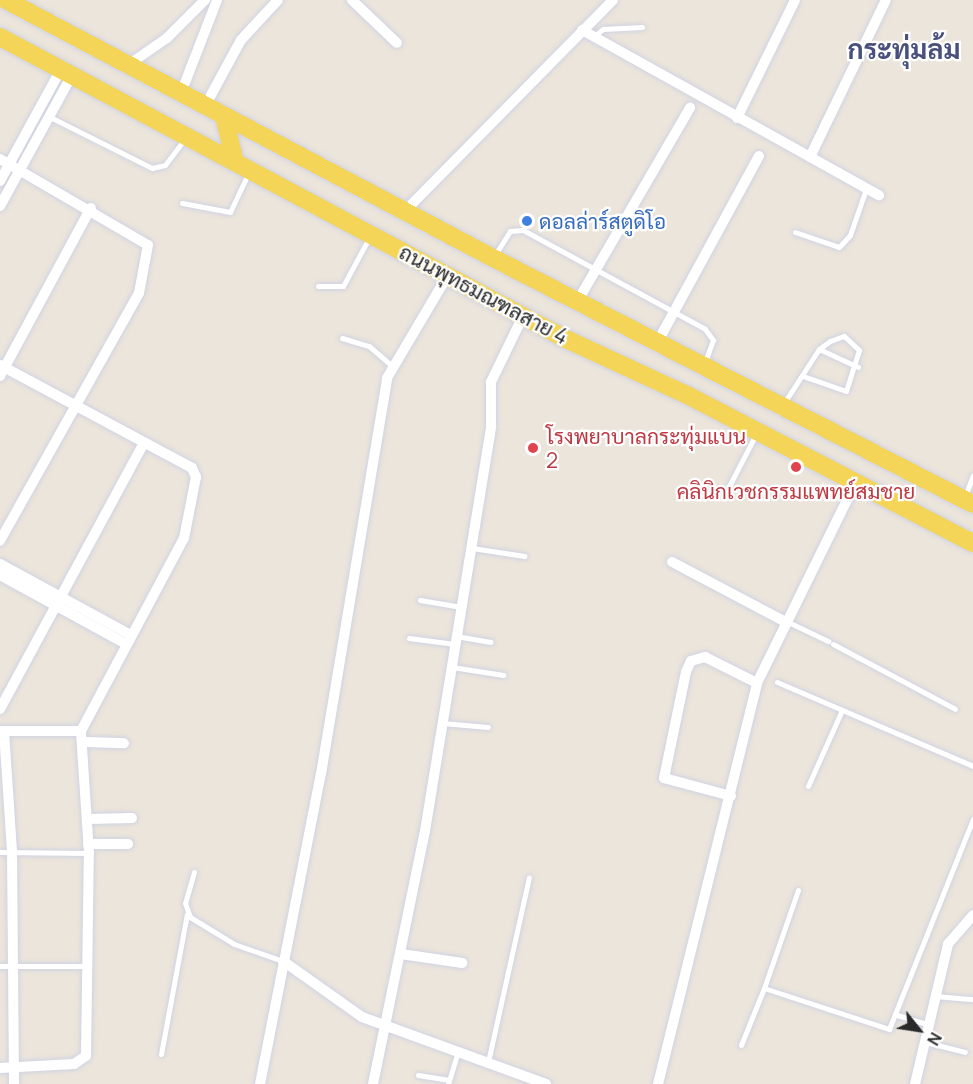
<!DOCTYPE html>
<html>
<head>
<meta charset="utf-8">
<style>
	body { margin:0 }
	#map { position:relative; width:973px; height:1084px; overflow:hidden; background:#ece5db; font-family:Manrope,Sarabun,sans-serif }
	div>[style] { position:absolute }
	.roads { filter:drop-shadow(0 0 2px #d0d3e3) drop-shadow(0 0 2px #d0d3e3) }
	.lane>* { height:5px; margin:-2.5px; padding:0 2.5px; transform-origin:2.5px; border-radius:2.5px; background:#fff }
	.street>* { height:10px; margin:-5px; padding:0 5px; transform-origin:5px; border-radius:5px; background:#fff }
	.primary>* { height:18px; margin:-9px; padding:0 9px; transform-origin:9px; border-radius:9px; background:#f4d558 }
	.dots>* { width:16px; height:16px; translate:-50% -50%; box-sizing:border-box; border:3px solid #fff; border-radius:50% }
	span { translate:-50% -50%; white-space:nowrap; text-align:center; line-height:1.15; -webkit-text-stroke:4.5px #fff; paint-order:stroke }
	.shop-label { font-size:21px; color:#366cbe }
	.left { translate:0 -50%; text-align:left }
	.street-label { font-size:21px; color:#2a2a2a }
	.health-label { font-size:21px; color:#be3a42 }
	.district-label { font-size:27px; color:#49507c; font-weight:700 }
	.north { position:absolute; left:889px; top:1000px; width:60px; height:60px; -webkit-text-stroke:4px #fff; paint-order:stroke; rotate:120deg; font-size:16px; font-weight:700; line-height:24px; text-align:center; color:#2a2a2a }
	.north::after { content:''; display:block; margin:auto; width:21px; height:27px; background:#2a2a2a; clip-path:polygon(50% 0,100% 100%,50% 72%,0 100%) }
</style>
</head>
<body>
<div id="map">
	<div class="roads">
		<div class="lane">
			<i style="left:593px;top:37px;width:13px;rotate:-39deg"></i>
			<i style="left:603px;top:29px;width:39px;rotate:-3deg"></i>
			<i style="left:50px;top:117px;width:114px;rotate:26.6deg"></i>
			<i style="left:152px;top:168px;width:13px;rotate:-13deg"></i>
			<i style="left:165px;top:165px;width:34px;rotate:-53deg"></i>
			<i style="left:182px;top:203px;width:49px;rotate:10.6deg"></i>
			<i style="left:230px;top:212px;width:42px;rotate:-64.7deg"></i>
			<i style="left:795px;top:232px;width:46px;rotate:18.8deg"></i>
			<i style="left:839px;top:247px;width:16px;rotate:-47deg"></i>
			<i style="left:850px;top:235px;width:49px;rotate:-70.8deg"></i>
			<i style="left:495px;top:255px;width:28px;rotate:-58deg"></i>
			<i style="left:510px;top:231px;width:13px;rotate:-4deg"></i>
			<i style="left:523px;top:230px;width:207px;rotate:28.5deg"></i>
			<i style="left:705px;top:329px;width:14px;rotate:54deg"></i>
			<i style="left:713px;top:340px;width:23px;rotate:110deg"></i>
			<i style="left:318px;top:286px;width:25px"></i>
			<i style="left:343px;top:286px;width:55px;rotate:-61.6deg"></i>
			<i style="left:342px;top:338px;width:28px;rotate:17deg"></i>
			<i style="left:369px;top:346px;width:30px;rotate:41deg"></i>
			<i style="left:819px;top:349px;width:43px;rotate:24.8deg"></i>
			<i style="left:784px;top:403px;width:64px;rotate:-57.1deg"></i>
			<i style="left:819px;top:349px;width:14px;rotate:-36deg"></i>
			<i style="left:830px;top:341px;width:15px;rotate:-20deg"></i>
			<i style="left:844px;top:336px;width:21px;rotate:43deg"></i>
			<i style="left:859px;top:350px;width:43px;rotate:107.6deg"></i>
			<i style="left:846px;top:391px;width:46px;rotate:-160.8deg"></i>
			<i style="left:726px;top:492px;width:63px;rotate:-62.6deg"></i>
			<i style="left:965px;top:496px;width:22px;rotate:-69deg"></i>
			<i style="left:472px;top:548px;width:53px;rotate:8.7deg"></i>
			<i style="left:420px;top:600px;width:42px;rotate:9.7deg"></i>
			<i style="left:786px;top:621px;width:47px;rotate:25.5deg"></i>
			<i style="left:456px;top:636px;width:35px;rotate:10deg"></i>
			<i style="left:409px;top:638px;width:46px;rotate:7.4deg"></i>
			<i style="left:833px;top:644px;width:138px;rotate:28deg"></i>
			<i style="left:452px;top:667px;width:52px;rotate:8.9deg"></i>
			<i style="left:777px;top:682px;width:213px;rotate:23.2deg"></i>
			<i style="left:442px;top:723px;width:46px;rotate:5deg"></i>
			<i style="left:808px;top:786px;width:83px;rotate:-65.9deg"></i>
			<i style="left:0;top:852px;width:88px;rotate:0.7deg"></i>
			<i style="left:194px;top:872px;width:32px;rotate:106deg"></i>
			<i style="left:185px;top:903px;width:15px;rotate:70deg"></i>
			<i style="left:190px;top:917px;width:52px;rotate:31.5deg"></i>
			<i style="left:234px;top:944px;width:52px;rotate:19.1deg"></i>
			<i style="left:798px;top:890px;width:104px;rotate:109.1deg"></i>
			<i style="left:764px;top:988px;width:132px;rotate:18.2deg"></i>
			<i style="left:889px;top:1029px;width:226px;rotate:-68.2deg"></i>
			<i style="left:0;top:966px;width:88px"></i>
			<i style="left:935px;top:996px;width:38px;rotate:5deg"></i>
			<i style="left:897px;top:1015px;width:34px;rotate:17deg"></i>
			<i style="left:925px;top:1042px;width:41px;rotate:14deg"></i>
			<i style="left:741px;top:1045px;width:61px;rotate:-68deg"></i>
			<i style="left:161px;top:1054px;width:142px;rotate:-79.5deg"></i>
			<i style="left:488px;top:1062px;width:189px;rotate:-77.5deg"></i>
			<i style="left:418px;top:1075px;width:30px;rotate:9deg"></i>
			<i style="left:448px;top:1084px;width:34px;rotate:-73deg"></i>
		</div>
		<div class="street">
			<i style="left:352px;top:0;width:62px;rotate:43.7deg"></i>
			<i style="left:582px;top:30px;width:340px;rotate:29.1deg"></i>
			<i style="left:128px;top:65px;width:47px;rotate:-34.7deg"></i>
			<i style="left:167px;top:38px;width:54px;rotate:-45deg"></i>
			<i style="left:181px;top:93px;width:100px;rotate:-68.8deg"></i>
			<i style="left:205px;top:106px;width:75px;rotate:-61.4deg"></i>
			<i style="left:241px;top:40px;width:54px;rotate:-47.2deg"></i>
			<i style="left:737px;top:118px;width:131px;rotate:-63.8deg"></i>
			<i style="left:810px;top:157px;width:174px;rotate:-64.2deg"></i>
			<i style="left:0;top:159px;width:171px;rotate:30.2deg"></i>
			<i style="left:148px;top:245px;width:49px;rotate:100.6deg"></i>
			<i style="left:139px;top:293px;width:284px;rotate:119.3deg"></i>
			<i style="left:0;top:181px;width:128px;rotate:-61.4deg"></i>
			<i style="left:0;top:206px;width:149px;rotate:-61.2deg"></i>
			<i style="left:405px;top:211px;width:296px;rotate:-45.4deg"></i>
			<i style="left:577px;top:302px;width:225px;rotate:-59.8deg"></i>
			<i style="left:657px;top:343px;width:213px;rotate:-61.4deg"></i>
			<i style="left:0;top:365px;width:218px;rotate:28.2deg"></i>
			<i style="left:192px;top:468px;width:10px;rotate:66deg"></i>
			<i style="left:196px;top:477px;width:62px;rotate:101.1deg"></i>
			<i style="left:184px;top:538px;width:219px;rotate:118.1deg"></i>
			<i style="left:81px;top:731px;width:81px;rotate:180deg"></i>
			<i style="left:0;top:376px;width:191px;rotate:-61.6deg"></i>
			<i style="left:672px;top:562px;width:127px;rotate:27.8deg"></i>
			<i style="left:0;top:564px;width:149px;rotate:28.5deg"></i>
			<i style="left:0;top:575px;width:144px;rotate:28.7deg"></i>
			<i style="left:0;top:709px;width:302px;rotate:-61.6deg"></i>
			<i style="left:4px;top:731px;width:120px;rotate:86.2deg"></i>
			<i style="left:12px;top:851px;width:233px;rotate:89.5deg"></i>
			<i style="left:86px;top:742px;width:38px;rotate:2deg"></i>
			<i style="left:731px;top:796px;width:69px;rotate:-165deg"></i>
			<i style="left:664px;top:778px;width:108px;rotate:-78.3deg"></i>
			<i style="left:686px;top:672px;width:12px;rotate:-66deg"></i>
			<i style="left:691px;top:661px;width:15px;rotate:-16deg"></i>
			<i style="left:705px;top:657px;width:58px;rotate:26.6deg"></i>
			<i style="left:88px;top:819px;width:44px;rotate:-1.3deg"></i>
			<i style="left:88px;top:844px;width:40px"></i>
			<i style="left:401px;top:954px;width:62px;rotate:8.4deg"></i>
			<i style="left:283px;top:961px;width:97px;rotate:35.3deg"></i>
			<i style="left:362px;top:1017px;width:196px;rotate:20deg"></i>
			<i style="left:0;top:1068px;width:74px;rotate:-3.1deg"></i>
			<i style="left:74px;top:1064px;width:14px;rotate:-34deg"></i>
			<i style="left:86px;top:1056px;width:203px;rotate:-89.2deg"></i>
			<i style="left:89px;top:853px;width:122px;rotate:-93.8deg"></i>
			<i style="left:260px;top:1084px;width:316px;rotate:-78.9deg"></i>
			<i style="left:321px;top:774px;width:401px;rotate:-80.5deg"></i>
			<i style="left:387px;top:378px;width:120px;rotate:-59.4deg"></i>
			<i style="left:373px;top:1084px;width:258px;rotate:-78.4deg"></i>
			<i style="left:425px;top:831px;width:410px;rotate:-80.7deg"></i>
			<i style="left:491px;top:426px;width:44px;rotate:-90deg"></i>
			<i style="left:491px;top:382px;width:73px;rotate:-64.1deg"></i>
			<i style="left:658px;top:1084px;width:413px;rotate:-76.1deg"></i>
			<i style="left:757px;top:683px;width:224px;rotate:-63.8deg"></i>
			<i style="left:915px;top:1084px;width:144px;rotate:-76.7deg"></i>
			<i style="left:948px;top:944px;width:38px;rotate:-49deg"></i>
		</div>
		<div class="primary">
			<i style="left:6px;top:0;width:551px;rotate:27.91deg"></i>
			<i style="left:493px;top:258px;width:539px;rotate:27.14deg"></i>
			<i style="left:0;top:37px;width:642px;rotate:28.08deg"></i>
			<i style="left:566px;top:339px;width:133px;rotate:24.8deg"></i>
			<i style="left:687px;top:395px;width:322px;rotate:27.4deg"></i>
			<i style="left:224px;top:116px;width:47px;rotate:76.6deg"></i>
		</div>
	</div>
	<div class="dots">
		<i style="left:527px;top:221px;background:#3f7fe0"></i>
		<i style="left:533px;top:448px;background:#e0444e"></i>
		<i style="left:796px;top:467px;background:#e0444e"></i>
	</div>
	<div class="shop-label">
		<span class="left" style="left:539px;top:221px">ดอลล่าร์สตูดิโอ</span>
	</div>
	<div class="street-label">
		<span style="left:484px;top:294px;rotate:28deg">ถนนพุทธมณฑลสาย 4</span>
	</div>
	<div class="health-label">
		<span class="left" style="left:546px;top:448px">โรงพยาบาลกระทุ่มแบน<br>2</span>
		<span style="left:796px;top:491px">คลินิกเวชกรรมแพทย์สมชาย</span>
	</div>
	<div class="district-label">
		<span style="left:904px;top:49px">กระทุ่มล้ม</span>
	</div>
	<div class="north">N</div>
</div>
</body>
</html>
